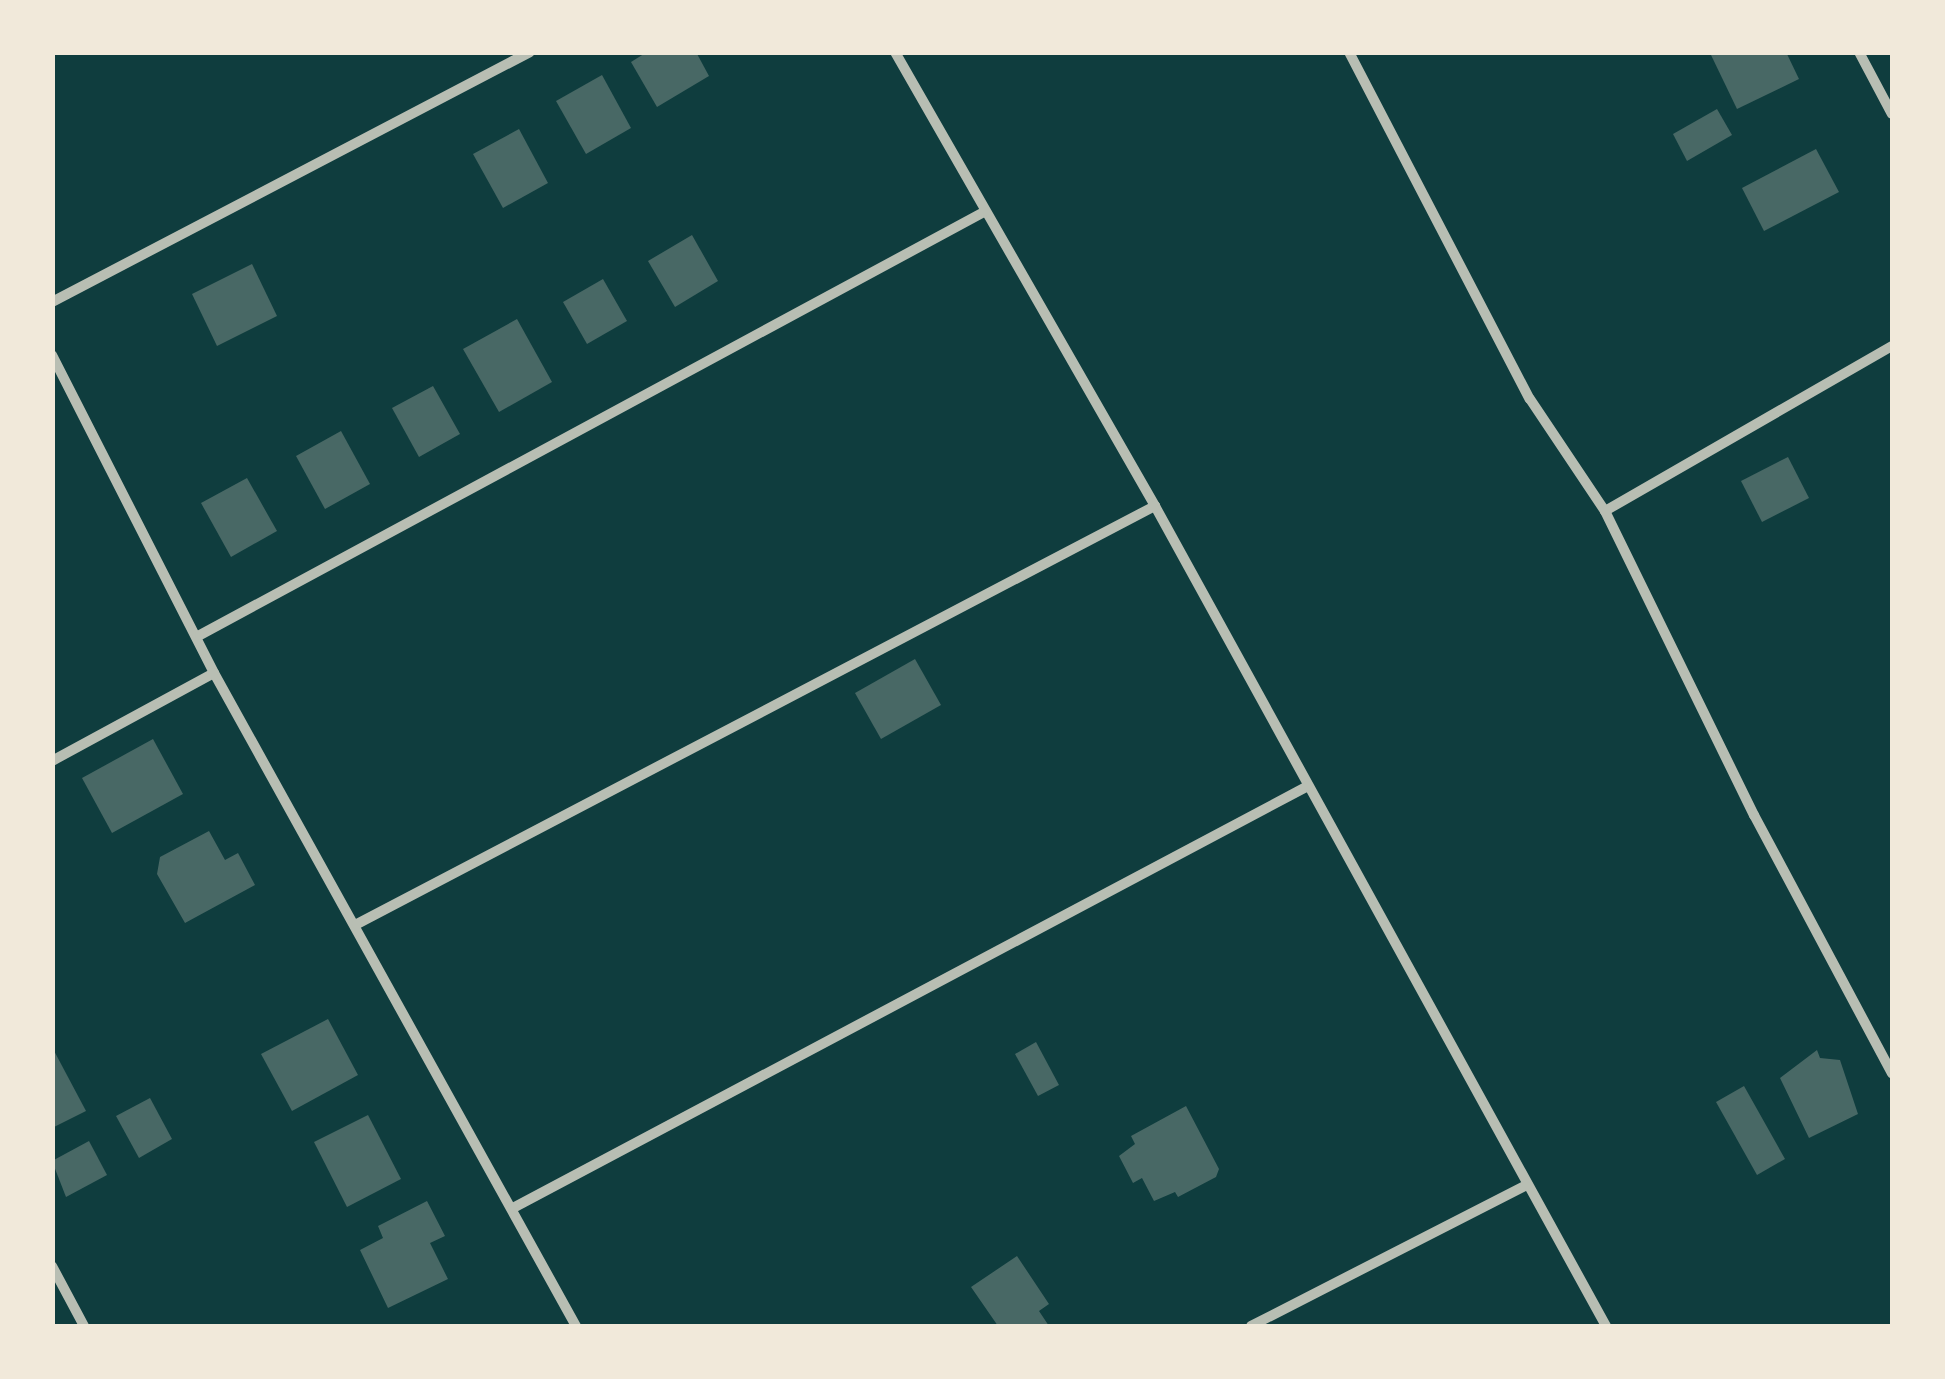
<!DOCTYPE html>
<html>
<head>
<meta charset="utf-8">
<style>
	body { margin:0 }
	#map { position:relative; width:1945px; height:1379px; overflow:hidden; background:#0f3d3e; font-family:Manrope,sans-serif }
	div>[style] { position:absolute }
	.building>* { inset:0; background:#486865 }
	.minor>* { height:10px; margin:-5px; padding:0 5px; transform-origin:5px; border-radius:5px; background:#b8beb3 }
	span { translate:-50% -50%; white-space:nowrap; text-align:center; line-height:1.15; -webkit-text-stroke:10px #f1e9da; paint-order:stroke }
	.frame { position:absolute; inset:0; border:55px solid #f1e9da; pointer-events:none }
</style>
</head>
<body>
<div id="map">
	<div class="building">
		<i style="clip-path:polygon(647px 52px,696px 52px,709px 76px,657px 107px,631px 62px)"></i>
		<i style="clip-path:polygon(1786px 52px,1799px 79px,1737px 109px,1711px 55px)"></i>
		<i style="clip-path:polygon(602px 75px,631px 128px,586px 154px,556px 101px)"></i>
		<i style="clip-path:polygon(1717px 109px,1732px 135px,1687px 161px,1673px 134px)"></i>
		<i style="clip-path:polygon(519px 129px,548px 183px,503px 208px,473px 154px)"></i>
		<i style="clip-path:polygon(1816px 149px,1839px 192px,1764px 231px,1742px 188px)"></i>
		<i style="clip-path:polygon(692px 235px,718px 281px,675px 307px,648px 261px)"></i>
		<i style="clip-path:polygon(252px 264px,277px 316px,217px 346px,192px 294px)"></i>
		<i style="clip-path:polygon(603px 279px,627px 321px,587px 344px,563px 302px)"></i>
		<i style="clip-path:polygon(517px 319px,552px 382px,499px 412px,463px 349px)"></i>
		<i style="clip-path:polygon(433px 386px,460px 434px,419px 457px,392px 408px)"></i>
		<i style="clip-path:polygon(341px 431px,370px 484px,325px 509px,296px 456px)"></i>
		<i style="clip-path:polygon(1788px 457px,1809px 498px,1762px 522px,1741px 481px)"></i>
		<i style="clip-path:polygon(247px 478px,277px 531px,231px 557px,201px 503px)"></i>
		<i style="clip-path:polygon(915px 659px,941px 705px,881px 739px,855px 693px)"></i>
		<i style="clip-path:polygon(153px 739px,183px 794px,112px 833px,82px 778px)"></i>
		<i style="clip-path:polygon(209px 831px,225px 860px,238px 853px,255px 885px,185px 923px,157px 874px,160px 857px)"></i>
		<i style="clip-path:polygon(328px 1019px,358px 1075px,292px 1111px,261px 1054px)"></i>
		<i style="clip-path:polygon(1036px 1042px,1059px 1085px,1038px 1096px,1015px 1054px)"></i>
		<i style="clip-path:polygon(52px 1047px,86px 1111px,52px 1128px)"></i>
		<i style="clip-path:polygon(1817px 1050px,1820px 1058px,1840px 1060px,1858px 1114px,1809px 1138px,1780px 1078px)"></i>
		<i style="clip-path:polygon(1744px 1086px,1785px 1159px,1757px 1175px,1716px 1102px)"></i>
		<i style="clip-path:polygon(150px 1098px,172px 1139px,139px 1158px,116px 1116px)"></i>
		<i style="clip-path:polygon(1186px 1106px,1219px 1169px,1216px 1177px,1178px 1197px,1175px 1192px,1154px 1201px,1142px 1178px,1133px 1183px,1119px 1156px,1135px 1144px,1131px 1136px)"></i>
		<i style="clip-path:polygon(368px 1115px,401px 1179px,347px 1207px,314px 1142px)"></i>
		<i style="clip-path:polygon(89px 1141px,107px 1175px,66px 1197px,52px 1161px)"></i>
		<i style="clip-path:polygon(427px 1201px,445px 1236px,430px 1243px,448px 1279px,388px 1308px,360px 1250px,383px 1238px,378px 1226px)"></i>
		<i style="clip-path:polygon(1017px 1256px,1049px 1304px,1039px 1311px,1049px 1326px,998px 1326px,971px 1287px)"></i>
	</div>
	<div class="minor">
		<i style="left:895px;top:52px;width:523px;rotate:60.2deg"></i>
		<i style="left:1155px;top:506px;width:936px;rotate:61.19deg"></i>
		<i style="left:1349px;top:52px;width:391px;rotate:62.5deg"></i>
		<i style="left:1530px;top:399px;width:135px;rotate:56.2deg"></i>
		<i style="left:1605px;top:511px;width:339px;rotate:63.9deg"></i>
		<i style="left:1754px;top:815px;width:293px;rotate:61.9deg"></i>
		<i style="left:1859px;top:52px;width:70px;rotate:62deg"></i>
		<i style="left:52px;top:302px;width:539px;rotate:-27.61deg"></i>
		<i style="left:52px;top:355px;width:357px;rotate:63deg"></i>
		<i style="left:214px;top:673px;width:747px;rotate:61deg"></i>
		<i style="left:1605px;top:511px;width:331px;rotate:-29.9deg"></i>
		<i style="left:200px;top:635px;width:891px;rotate:-28.35deg"></i>
		<i style="left:52px;top:761px;width:184px;rotate:-28.5deg"></i>
		<i style="left:357px;top:924px;width:901px;rotate:-27.65deg"></i>
		<i style="left:513px;top:1208px;width:900px;rotate:-27.96deg"></i>
		<i style="left:52px;top:1266px;width:68px;rotate:61.9deg"></i>
		<i style="left:1251px;top:1326px;width:308px;rotate:-27.1deg"></i>
	</div>
	<div class="frame"></div>
</div>
</body>
</html>
